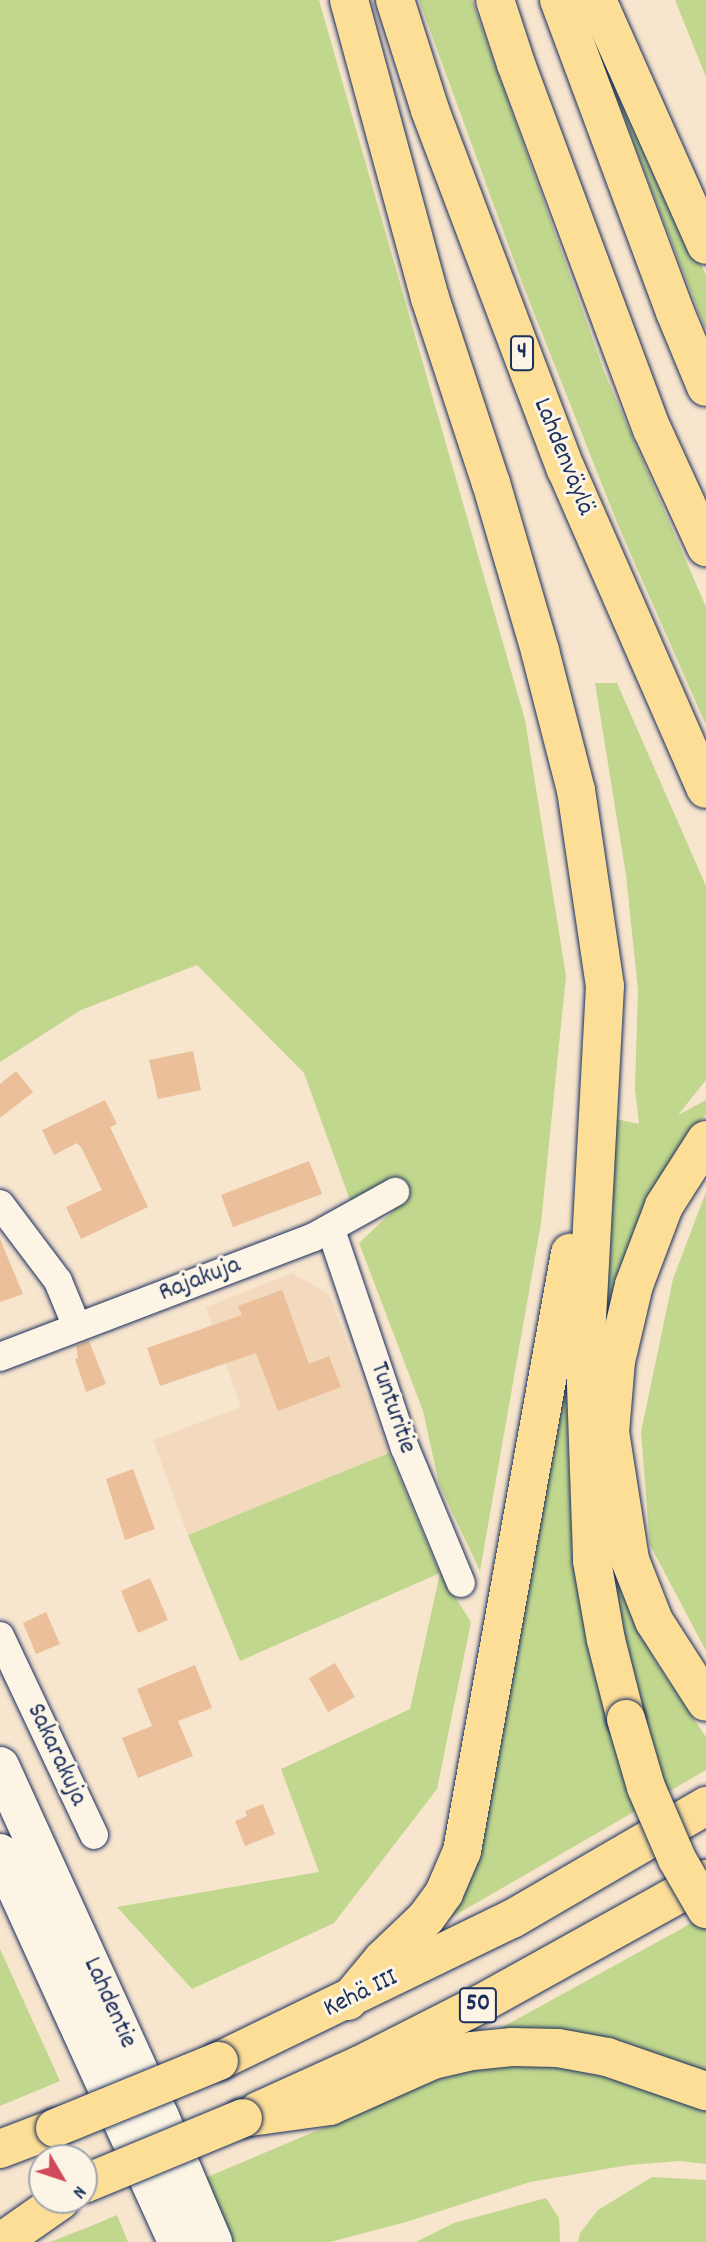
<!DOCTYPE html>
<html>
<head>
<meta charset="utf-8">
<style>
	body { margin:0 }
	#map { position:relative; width:706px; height:2242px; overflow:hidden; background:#f7e5ce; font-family:Dekko,sans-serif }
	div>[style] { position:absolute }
	.built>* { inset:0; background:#f3dabe }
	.green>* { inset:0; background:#c1d78d }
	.building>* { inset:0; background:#eabf9a }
	.roads { filter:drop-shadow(0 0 2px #1b2f5e) drop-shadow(0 0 2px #1b2f5e) }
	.minor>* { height:28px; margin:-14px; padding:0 14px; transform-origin:14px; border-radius:14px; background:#fcf5e5 }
	.secondary>* { height:38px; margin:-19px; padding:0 19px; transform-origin:19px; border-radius:19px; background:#fcf5e5 }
	.trunk>* { height:38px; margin:-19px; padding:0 19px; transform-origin:19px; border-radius:19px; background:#fdde96 }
	.motorway>* { height:38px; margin:-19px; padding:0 19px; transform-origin:19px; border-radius:19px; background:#fdde96 }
	.bridges { filter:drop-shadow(0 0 2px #1b2f5e) drop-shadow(0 0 2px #1b2f5e) }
	.trunk-bridge>* { height:38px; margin:-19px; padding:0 19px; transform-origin:19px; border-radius:19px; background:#fdde96 }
	.motorway-bridge>* { height:38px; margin:-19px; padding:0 19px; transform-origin:19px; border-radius:19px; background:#fdde96 }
	span { translate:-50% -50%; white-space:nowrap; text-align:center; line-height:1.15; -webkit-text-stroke:6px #fcf5e5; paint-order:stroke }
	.shield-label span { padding:2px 5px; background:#fcf5e5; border:2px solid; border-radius:5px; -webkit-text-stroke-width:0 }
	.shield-label { font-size:24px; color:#1b2f5e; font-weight:700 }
	.street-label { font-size:26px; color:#1b2f5e }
	.north { position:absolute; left:28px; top:2144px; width:70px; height:70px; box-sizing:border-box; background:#fcf5e5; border:2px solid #a2a6af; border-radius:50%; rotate:129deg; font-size:19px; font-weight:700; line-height:28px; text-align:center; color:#1b2f5e }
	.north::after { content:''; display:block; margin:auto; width:24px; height:32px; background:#d1495b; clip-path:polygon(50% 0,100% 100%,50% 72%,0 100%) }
</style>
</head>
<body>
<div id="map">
	<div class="built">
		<i style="clip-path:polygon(292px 1273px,329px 1294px,389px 1453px,188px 1535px,153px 1440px,241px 1407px,206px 1307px)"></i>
	</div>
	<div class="green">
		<i style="clip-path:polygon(0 0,319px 0,525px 720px,566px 976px,541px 1223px,480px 1571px,439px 1484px,423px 1411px,359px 1243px,394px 1210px,375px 1187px,351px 1203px,304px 1073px,197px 965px,81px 1010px,0 1062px)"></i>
		<i style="clip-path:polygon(419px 0,472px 0,605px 374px,706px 607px,706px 725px,618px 525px,523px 285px)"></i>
		<i style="clip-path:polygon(675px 0,706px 0,706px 77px)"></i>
		<i style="clip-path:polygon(584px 13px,706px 275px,706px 329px,703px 323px)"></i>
		<i style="clip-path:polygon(595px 683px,617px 683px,706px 886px,706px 1080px,678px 1115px,706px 1100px,706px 1114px,677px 1153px,617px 1279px,632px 1609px,653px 1658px,706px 1737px,706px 1770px,447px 1920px,566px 1379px,569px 1473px,579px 1573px,638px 1715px,604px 1540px,600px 1345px,616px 1119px,639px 1124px,635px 1089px,638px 990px,626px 875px)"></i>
		<i style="clip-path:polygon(706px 1192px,706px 1651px,650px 1545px,641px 1432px,673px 1279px)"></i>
		<i style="clip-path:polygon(389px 1453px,440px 1573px,471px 1622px,437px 1789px,334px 1923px,192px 1989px,117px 1907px,319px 1872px,281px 1769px,410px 1709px,440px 1573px,240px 1661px,188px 1535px)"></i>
		<i style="clip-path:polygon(706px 1914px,706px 2077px,499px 2029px,681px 1929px)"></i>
		<i style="clip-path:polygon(0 1949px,60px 2081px,0 2106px)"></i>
		<i style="clip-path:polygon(514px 2065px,561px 2068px,616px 2079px,706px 2111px,706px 2164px,679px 2161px,629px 2165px,530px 2182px,406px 2222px,330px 2242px,233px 2242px,205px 2178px,434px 2081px,479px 2068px)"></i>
		<i style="clip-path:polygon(652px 2177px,706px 2180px,706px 2242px,578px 2242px,580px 2233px,598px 2210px)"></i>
		<i style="clip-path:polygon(546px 2198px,559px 2218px,560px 2242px,416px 2242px,454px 2223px)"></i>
		<i style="clip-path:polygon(117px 2215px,128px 2242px,50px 2242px,96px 2224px)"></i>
	</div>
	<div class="building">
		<i style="clip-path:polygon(193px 1051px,201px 1090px,158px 1099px,149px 1060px)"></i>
		<i style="clip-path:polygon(16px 1071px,33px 1092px,0 1118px,0 1084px)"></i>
		<i style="clip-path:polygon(105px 1100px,117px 1124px,110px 1127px,148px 1207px,81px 1239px,66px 1207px,102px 1190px,82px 1149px,77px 1143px,54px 1155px,42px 1130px)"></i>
		<i style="clip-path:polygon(309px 1161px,322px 1194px,233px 1227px,221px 1195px)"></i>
		<i style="clip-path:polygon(0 1239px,23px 1294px,0 1302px)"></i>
		<i style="clip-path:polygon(282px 1290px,309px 1364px,329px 1356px,341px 1387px,278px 1411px,256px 1353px,160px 1386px,147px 1348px,242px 1315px,238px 1306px)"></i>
		<i style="clip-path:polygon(89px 1341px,106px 1384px,86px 1392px,75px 1359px,78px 1358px,76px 1346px)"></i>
		<i style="clip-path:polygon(133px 1469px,155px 1529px,125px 1540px,106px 1479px)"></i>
		<i style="clip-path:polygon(150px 1578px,168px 1620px,138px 1633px,121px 1591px)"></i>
		<i style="clip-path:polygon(46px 1612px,60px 1644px,36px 1654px,23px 1623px)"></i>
		<i style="clip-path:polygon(335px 1663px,355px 1697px,328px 1712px,309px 1678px)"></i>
		<i style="clip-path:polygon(195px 1665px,212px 1708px,178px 1721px,193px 1756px,138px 1778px,122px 1738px,152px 1726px,137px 1689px)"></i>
		<i style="clip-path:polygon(263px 1804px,275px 1834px,245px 1846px,235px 1821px,247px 1816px,245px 1811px)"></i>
	</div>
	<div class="roads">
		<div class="minor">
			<i style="left:0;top:1204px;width:96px;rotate:53deg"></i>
			<i style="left:58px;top:1281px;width:50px;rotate:67.6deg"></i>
			<i style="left:331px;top:1230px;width:230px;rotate:71.3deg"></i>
			<i style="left:405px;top:1448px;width:146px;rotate:67.5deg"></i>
			<i style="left:0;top:1357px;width:336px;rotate:-20.9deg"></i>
			<i style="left:314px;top:1237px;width:93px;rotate:-29.1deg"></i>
			<i style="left:0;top:1636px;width:220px;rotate:64.7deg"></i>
		</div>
		<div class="secondary">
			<i style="left:0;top:1766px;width:386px;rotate:65.5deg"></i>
			<i style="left:160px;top:2117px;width:136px;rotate:67deg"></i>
			<i style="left:0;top:1853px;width:427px;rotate:65.5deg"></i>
		</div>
		<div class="trunk">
			<i style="left:219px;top:2061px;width:326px;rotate:-25.9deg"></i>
			<i style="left:512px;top:1919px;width:225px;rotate:-30.2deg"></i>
			<i style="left:258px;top:2111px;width:112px;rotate:-24.3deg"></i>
			<i style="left:360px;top:2065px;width:137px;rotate:-26.9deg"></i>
			<i style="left:482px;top:2003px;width:256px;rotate:-29deg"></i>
			<i style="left:0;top:2149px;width:59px;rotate:-20.9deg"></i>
			<i style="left:1px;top:2242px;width:73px;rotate:-35deg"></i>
		</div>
		<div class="motorway">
			<i style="left:349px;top:0;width:309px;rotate:74.8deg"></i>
			<i style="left:430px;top:298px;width:195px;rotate:71.8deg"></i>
			<i style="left:491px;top:483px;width:175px;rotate:73.7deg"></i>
			<i style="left:540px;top:651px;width:144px;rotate:75.5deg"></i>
			<i style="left:576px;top:790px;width:198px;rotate:81.6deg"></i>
			<i style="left:605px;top:986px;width:371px;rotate:93.1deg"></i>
			<i style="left:585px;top:1356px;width:205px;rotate:88deg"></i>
			<i style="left:592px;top:1561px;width:80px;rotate:80deg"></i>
			<i style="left:606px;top:1640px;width:81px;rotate:75.8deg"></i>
			<i style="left:395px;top:0;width:115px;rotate:72.3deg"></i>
			<i style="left:430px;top:110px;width:384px;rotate:69.3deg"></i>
			<i style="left:566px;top:469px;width:349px;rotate:66.4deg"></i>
			<i style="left:495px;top:0;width:67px;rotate:71.8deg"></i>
			<i style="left:516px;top:64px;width:390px;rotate:69.6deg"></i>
			<i style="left:652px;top:429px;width:130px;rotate:65.4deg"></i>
			<i style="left:559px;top:0;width:333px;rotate:69.6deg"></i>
			<i style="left:675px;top:312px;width:81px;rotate:67.5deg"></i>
			<i style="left:597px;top:0;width:268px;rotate:66deg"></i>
			<i style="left:706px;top:1140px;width:78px;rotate:122.5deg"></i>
			<i style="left:664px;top:1206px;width:85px;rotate:110.8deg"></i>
			<i style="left:634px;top:1285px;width:78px;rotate:103.3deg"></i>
			<i style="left:616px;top:1361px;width:71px;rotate:94.8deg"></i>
			<i style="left:610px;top:1432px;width:130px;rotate:81.1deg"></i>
			<i style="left:630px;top:1560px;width:66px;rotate:68.5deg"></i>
			<i style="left:654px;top:1621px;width:96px;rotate:57.3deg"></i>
			<i style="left:348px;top:2001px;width:55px;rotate:-50.2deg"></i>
			<i style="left:383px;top:1959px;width:59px;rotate:-43.6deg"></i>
			<i style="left:426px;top:1918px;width:31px;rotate:-54deg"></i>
			<i style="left:444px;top:1893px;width:46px;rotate:-66.8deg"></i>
			<i style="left:462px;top:1851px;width:608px;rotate:-79.76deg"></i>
			<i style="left:243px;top:2118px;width:88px;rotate:-7.9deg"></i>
			<i style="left:330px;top:2106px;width:113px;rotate:-24.1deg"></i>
			<i style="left:433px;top:2060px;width:40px;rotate:-13deg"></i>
			<i style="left:472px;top:2051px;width:40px;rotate:-5.7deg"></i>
			<i style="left:512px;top:2047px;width:46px;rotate:1.2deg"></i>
			<i style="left:558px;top:2048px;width:50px;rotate:10.4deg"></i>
			<i style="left:607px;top:2057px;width:105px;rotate:19deg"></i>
		</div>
	</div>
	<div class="bridges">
		<div class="trunk-bridge">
			<i style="left:55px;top:2128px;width:177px;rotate:-22.2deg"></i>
			<i style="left:84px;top:2184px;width:172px;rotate:-22.5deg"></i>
		</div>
		<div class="motorway-bridge">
			<i style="left:626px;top:1719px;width:71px;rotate:73.6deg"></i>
			<i style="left:646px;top:1787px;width:78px;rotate:66.7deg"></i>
			<i style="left:677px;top:1859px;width:58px;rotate:59.9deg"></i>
		</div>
	</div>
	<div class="shield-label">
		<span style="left:522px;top:353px">4</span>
		<span style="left:478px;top:2005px">50</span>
	</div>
	<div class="street-label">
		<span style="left:563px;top:457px;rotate:68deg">Lahdenväylä</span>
		<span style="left:200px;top:1280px;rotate:-21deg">Rajakuja</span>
		<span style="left:392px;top:1408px;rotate:71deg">Tunturitie</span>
		<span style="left:56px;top:1755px;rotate:65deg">Sakarakuja</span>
		<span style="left:361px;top:1994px;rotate:-26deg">Kehä III</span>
		<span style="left:109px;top:2003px;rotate:66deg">Lahdentie</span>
	</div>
	<div class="north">N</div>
</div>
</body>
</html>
